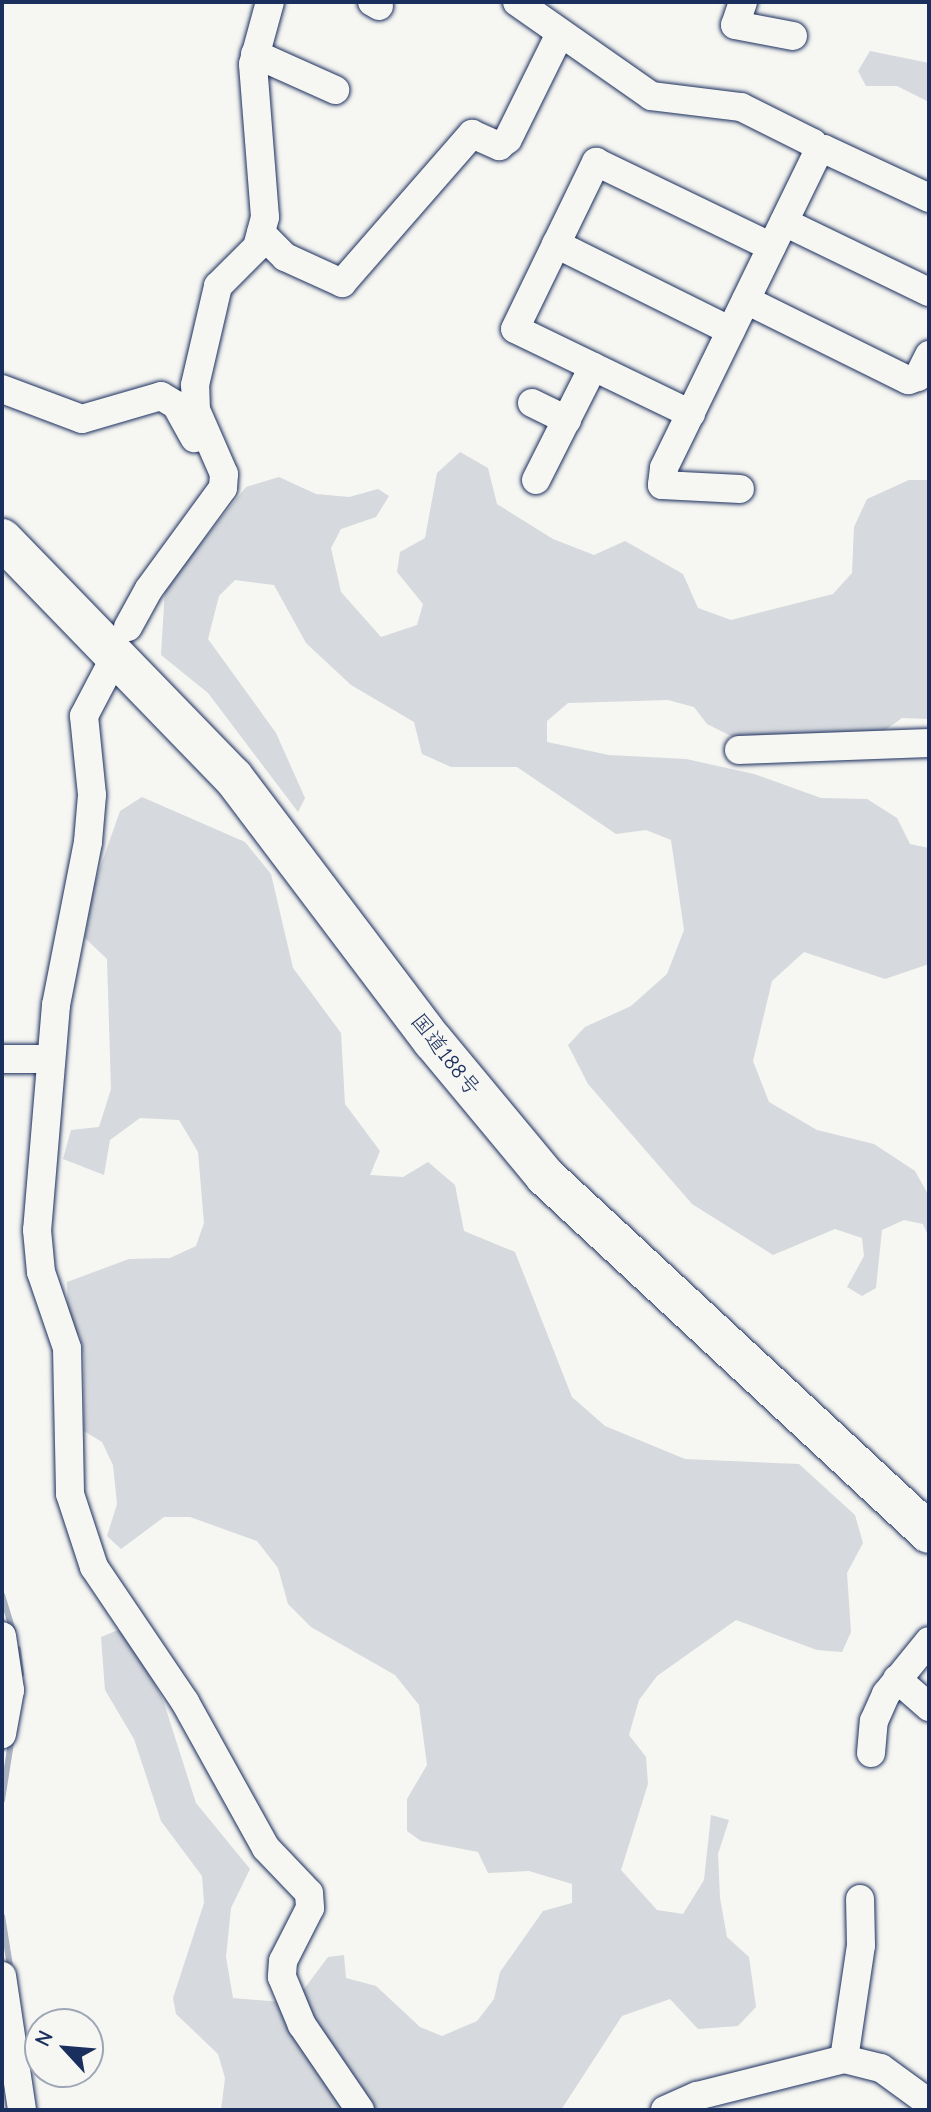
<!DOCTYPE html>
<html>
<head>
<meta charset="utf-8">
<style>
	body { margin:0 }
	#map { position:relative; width:931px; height:2112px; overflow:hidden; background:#f6f6f2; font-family:"Comic Neue","Klee One",sans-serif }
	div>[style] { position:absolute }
	.green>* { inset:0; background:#d6d9dd }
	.stream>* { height:6px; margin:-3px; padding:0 3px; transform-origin:3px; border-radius:3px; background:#abb2c0 }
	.roads { filter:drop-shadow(0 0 2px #1b2f5e) drop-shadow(0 0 2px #1b2f5e) }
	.minor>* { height:28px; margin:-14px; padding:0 14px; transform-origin:14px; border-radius:14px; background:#f6f6f2 }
	.highway>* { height:40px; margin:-20px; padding:0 20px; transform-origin:20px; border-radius:20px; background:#f6f6f2 }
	span { translate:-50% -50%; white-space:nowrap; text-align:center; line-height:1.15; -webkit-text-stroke:6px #f6f6f2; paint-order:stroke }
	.street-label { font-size:22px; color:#1b2f5e }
	.frame { position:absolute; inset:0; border:4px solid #1b2f5e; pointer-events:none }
	.north { position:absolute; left:24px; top:2008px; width:80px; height:80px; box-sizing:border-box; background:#f6f6f2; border:2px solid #9ea6b7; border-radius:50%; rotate:296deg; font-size:22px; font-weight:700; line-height:32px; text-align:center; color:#1b2f5e }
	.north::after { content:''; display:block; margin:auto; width:28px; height:36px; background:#1b2f5e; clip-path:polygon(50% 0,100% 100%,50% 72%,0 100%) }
</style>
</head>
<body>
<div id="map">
	<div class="green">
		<i style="clip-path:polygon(870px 51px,929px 63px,929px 102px,897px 86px,866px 86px,858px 71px)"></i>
		<i style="clip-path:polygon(460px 452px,488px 468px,497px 504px,553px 539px,594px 555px,625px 541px,683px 574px,698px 608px,731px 620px,833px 594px,852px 573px,854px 527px,867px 499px,909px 480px,929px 480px,929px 719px,902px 718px,877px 736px,739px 740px,707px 724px,694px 707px,668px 700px,568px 703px,547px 721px,547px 742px,609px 755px,686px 759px,754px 774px,821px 798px,867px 799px,897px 818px,910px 844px,929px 848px,929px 964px,885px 979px,804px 952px,772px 981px,753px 1061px,769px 1102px,817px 1130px,874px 1144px,915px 1171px,929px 1196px,929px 1238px,923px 1224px,904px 1220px,882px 1230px,876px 1288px,862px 1296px,847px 1287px,864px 1256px,862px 1238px,835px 1229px,773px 1255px,692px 1204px,588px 1084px,568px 1045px,585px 1027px,631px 1006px,667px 974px,684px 930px,671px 840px,646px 830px,616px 834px,517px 767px,451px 767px,422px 754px,414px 722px,351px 685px,306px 643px,274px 585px,235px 580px,219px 596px,208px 639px,276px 733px,305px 798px,298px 812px,208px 693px,161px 655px,165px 588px,246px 487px,279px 477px,316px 494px,349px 497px,378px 489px,389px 496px,376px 517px,341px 529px,331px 548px,341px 592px,381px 637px,417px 625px,423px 604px,397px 572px,400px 552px,425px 538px,437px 473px)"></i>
		<i style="clip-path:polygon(142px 797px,245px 842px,271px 874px,293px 968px,341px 1033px,345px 1104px,380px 1151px,370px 1175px,403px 1177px,428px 1162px,455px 1185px,464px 1231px,515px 1252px,572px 1397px,605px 1426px,685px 1459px,799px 1464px,855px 1515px,863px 1543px,847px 1573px,851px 1632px,842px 1652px,817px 1650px,736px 1620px,657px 1676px,639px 1700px,629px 1735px,646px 1757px,648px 1784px,621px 1870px,657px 1910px,683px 1914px,704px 1880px,711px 1815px,729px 1820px,718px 1854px,720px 1898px,727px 1937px,749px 1957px,756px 2007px,738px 2026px,698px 2029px,670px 1999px,622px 2016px,561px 2110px,221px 2110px,225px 2078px,218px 2054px,176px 2014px,173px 1998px,204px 1903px,202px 1876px,161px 1821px,134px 1739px,105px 1690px,101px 1637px,118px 1630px,139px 1650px,164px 1703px,196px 1803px,250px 1869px,231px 1908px,226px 1957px,233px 1998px,282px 2002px,304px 1989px,328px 1957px,344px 1955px,346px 1978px,376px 1986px,420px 2027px,442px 2036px,477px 2021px,494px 1999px,500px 1972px,543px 1911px,572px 1903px,572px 1884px,529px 1871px,488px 1873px,478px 1852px,421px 1841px,407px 1831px,407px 1799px,427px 1765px,419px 1705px,395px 1675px,311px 1627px,288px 1604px,278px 1568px,257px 1541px,190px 1517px,164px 1517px,121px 1549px,107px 1536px,117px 1504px,113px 1465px,102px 1442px,84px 1431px,84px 1355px,80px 1336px,68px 1327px,67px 1282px,129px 1259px,170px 1258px,196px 1246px,204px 1223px,198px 1152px,179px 1120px,140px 1118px,110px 1140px,104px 1175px,63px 1159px,71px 1130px,99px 1127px,111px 1089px,107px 959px,85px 938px,93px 888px,120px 811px)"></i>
	</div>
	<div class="stream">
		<i style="left:2px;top:1595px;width:38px;rotate:73deg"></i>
		<i style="left:18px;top:1649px;width:25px;rotate:83deg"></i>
		<i style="left:2px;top:1800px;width:65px;rotate:-81.1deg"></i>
		<i style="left:2px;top:1916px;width:57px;rotate:80.9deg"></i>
	</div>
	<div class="roads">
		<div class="minor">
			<i style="left:372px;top:2px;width:8px;rotate:30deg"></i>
			<i style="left:517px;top:2px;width:164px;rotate:35deg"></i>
			<i style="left:651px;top:96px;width:91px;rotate:7deg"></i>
			<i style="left:741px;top:107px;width:80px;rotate:26.6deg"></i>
			<i style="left:813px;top:143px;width:12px;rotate:70deg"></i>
			<i style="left:817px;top:154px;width:349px;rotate:116deg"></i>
			<i style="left:664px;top:468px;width:17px;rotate:97deg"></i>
			<i style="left:662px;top:485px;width:78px;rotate:2.9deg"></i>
			<i style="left:743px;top:2px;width:24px;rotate:109deg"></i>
			<i style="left:735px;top:25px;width:59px;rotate:10.7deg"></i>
			<i style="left:255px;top:54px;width:88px;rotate:24.2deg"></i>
			<i style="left:816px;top:151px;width:8px;rotate:-14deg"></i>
			<i style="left:824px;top:149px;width:116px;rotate:25deg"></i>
			<i style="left:784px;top:222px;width:161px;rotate:25.8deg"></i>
			<i style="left:261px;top:233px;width:34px;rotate:45deg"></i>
			<i style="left:285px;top:257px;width:63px;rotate:24.5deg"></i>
			<i style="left:342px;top:283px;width:198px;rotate:-48.9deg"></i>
			<i style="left:472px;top:134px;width:30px;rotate:24deg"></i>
			<i style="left:499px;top:146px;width:11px;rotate:-38deg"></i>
			<i style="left:508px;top:139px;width:117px;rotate:-63.7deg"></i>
			<i style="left:556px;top:244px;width:195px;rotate:26.4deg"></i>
			<i style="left:746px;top:300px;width:181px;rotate:26.3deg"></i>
			<i style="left:908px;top:380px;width:10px;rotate:-17deg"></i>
			<i style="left:918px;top:377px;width:25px;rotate:-63deg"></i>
			<i style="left:2px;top:389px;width:85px;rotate:20.6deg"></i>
			<i style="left:82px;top:419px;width:82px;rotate:-16.2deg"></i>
			<i style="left:161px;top:396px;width:17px;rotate:31deg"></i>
			<i style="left:176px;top:405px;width:38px;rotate:61deg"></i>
			<i style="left:532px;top:403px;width:39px;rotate:26deg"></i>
			<i style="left:691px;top:414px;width:195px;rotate:-154.2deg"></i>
			<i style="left:515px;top:329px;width:186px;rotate:-64.1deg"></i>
			<i style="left:596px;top:162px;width:195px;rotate:25.8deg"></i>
			<i style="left:536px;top:480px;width:127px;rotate:-63.2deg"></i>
			<i style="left:128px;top:627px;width:43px;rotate:-61.1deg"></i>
			<i style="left:149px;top:589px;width:125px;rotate:-53.8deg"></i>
			<i style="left:223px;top:488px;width:14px;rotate:-86deg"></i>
			<i style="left:224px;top:474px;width:70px;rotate:-113.6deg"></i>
			<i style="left:196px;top:410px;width:25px;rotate:-92deg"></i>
			<i style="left:195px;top:385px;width:102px;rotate:-76.9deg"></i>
			<i style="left:218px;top:286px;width:55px;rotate:-45deg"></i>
			<i style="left:257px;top:247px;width:31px;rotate:-75deg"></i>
			<i style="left:265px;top:217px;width:153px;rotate:-94.5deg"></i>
			<i style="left:253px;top:64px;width:64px;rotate:-74.7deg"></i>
			<i style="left:108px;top:670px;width:52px;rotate:117.6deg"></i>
			<i style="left:84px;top:716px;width:79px;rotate:84.2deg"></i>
			<i style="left:92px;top:795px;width:47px;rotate:94.9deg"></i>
			<i style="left:88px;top:842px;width:166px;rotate:101.1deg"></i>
			<i style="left:56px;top:1005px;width:226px;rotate:94.8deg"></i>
			<i style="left:37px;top:1230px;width:42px;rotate:84.6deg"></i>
			<i style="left:41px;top:1272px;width:80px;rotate:71.1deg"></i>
			<i style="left:67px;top:1348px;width:146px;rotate:88.8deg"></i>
			<i style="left:70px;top:1494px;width:77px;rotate:71.8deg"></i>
			<i style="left:94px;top:1567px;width:163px;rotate:56deg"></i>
			<i style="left:185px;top:1702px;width:167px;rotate:61deg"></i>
			<i style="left:266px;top:1848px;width:62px;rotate:46.3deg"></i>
			<i style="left:309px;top:1893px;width:15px;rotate:86deg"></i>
			<i style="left:310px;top:1908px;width:59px;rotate:117deg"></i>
			<i style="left:283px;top:1961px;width:16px;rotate:94deg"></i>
			<i style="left:282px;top:1977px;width:52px;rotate:67.4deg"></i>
			<i style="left:302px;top:2025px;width:103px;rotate:55.7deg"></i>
			<i style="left:739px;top:750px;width:190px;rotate:-2.1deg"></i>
			<i style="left:2px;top:1059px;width:49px"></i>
			<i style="left:2px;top:1636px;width:55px;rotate:81.6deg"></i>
			<i style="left:10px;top:1690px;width:45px;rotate:100.3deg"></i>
			<i style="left:897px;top:1679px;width:43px;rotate:41.2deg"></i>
			<i style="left:871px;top:1753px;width:32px;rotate:-85deg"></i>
			<i style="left:874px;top:1721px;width:30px;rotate:-66deg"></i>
			<i style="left:886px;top:1694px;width:68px;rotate:-50.9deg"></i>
			<i style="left:2px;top:1976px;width:135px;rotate:81.5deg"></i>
			<i style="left:844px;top:2059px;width:115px;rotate:-81.5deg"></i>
			<i style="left:861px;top:1945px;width:46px;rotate:-91.2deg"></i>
			<i style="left:665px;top:2110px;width:35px;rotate:-24deg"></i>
			<i style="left:697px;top:2096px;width:152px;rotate:-14.1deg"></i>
			<i style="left:844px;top:2059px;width:38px;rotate:14deg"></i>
			<i style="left:881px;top:2068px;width:59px;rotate:36.1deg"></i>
		</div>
		<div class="highway">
			<i style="left:2px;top:539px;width:332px;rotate:45.9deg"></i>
			<i style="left:233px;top:777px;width:331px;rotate:52.9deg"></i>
			<i style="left:433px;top:1041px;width:175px;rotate:50.3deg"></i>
			<i style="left:545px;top:1176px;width:524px;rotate:42.91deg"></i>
		</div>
	</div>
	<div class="street-label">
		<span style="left:445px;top:1055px;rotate:52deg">国道188号</span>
	</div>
	<div class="frame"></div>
	<div class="north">N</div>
</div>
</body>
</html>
